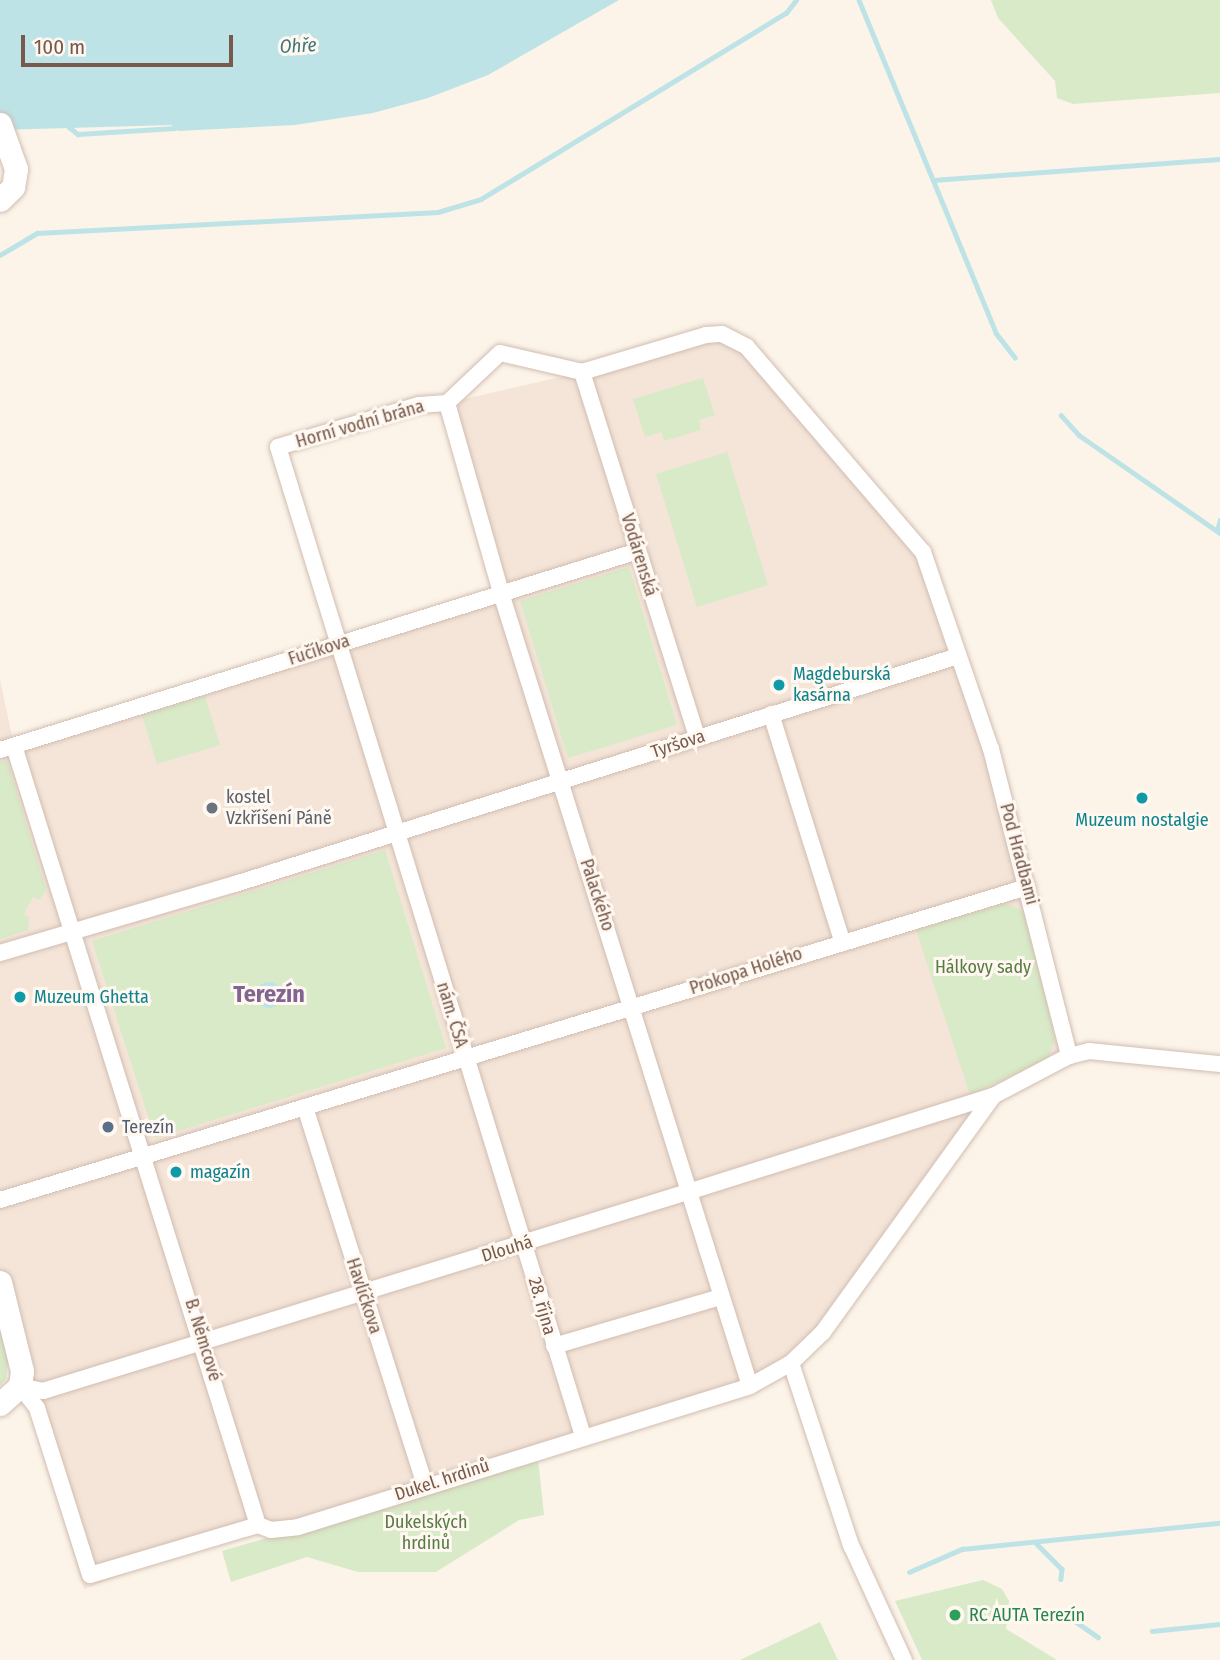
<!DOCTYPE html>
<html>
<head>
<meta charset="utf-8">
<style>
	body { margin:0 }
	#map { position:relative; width:1220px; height:1660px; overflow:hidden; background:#fcf4e9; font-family:"Fira Sans Condensed",sans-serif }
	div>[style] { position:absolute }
	.residential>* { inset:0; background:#f4e5d8 }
	.green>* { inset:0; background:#d8eac7 }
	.water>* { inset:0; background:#bee3e6 }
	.round { border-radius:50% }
	.stream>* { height:4.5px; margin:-2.25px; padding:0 2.25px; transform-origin:2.25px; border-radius:2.25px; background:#bee3e6 }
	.roads { filter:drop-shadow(0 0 2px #d1bdb1) drop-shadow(0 0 2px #d1bdb1) }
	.street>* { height:16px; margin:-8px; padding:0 8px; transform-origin:8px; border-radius:8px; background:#fff }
	.secondary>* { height:23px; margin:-11.5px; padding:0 11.5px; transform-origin:11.5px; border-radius:11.5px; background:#fff }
	.dots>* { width:19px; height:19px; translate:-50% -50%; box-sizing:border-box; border:4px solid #fff8f0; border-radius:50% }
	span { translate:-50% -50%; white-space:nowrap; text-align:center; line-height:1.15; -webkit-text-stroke:6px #fff8f0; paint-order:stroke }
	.street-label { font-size:18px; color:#77594d }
	.culture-label { font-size:18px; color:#0d838f }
	.left { translate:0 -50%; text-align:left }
	.worship-label { font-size:18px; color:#5b616d }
	.park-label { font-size:18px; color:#597c45 }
	.service-label { font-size:18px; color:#4e5e75 }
	.leisure-label { font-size:18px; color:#27864d }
	.water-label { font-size:19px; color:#40767b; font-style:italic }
	.district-label { font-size:24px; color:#806592; font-weight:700 }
	.scale { position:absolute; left:21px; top:35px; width:212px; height:32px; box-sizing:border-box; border:4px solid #77594d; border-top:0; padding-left:9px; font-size:21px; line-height:24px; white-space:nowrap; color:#77594d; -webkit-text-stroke:5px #fff8f0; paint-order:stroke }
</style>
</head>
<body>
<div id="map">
	<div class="residential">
		<i style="clip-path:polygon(706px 335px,735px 338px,886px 510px,937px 583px,1069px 1056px,993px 1096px,943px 1152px,823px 1332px,750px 1386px,298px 1527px,238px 1531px,84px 1589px,0 1308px,0 680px,14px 745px,501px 593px,447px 403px,582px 372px)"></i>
	</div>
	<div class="green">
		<i style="clip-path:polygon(991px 0,1220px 0,1220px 93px,1073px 104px,1057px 98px,1055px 81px,998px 18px)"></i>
		<i style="clip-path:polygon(703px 378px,715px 415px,699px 420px,701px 430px,664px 441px,661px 432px,645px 437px,633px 399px)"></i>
		<i style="clip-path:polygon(727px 452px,768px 585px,697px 607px,656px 474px)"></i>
		<i style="clip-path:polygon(629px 567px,677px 725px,568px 758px,520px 601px)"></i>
		<i style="clip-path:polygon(205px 696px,220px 745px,157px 764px,142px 715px)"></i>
		<i style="clip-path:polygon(7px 760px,46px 889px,40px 900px,33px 897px,24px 914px,29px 917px,28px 930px,0 939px,0 762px)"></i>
		<i style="clip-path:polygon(385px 850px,446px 1048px,155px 1138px,92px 941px)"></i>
		<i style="clip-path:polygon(1005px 903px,1025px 912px,1055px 1039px,1048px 1058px,970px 1095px,916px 930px)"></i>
		<i style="clip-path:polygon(0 1308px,9px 1354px,6px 1379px,0 1386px)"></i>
		<i style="clip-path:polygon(538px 1459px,544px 1515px,519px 1520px,436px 1572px,358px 1572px,307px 1557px,231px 1582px,222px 1551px)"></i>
		<i style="clip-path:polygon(983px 1580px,1002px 1589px,1009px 1601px,1006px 1629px,1057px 1660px,922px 1660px,895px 1601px)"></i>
		<i style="clip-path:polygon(820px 1622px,838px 1660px,740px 1660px)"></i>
	</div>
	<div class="water">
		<i style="clip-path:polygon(0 0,619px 0,488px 75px,428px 98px,373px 113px,295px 125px,179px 131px,171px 125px,0 130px)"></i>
		<i class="round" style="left:256px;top:982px;width:26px;height:26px"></i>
	</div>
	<div class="stream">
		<i style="left:859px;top:0;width:360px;rotate:67.6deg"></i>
		<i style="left:996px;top:333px;width:31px;rotate:52deg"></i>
		<i style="left:68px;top:126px;width:13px;rotate:39deg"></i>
		<i style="left:78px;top:134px;width:97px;rotate:-3.5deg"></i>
		<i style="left:933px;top:180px;width:288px;rotate:-4.2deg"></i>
		<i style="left:0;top:255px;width:43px;rotate:-30.7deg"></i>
		<i style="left:37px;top:233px;width:402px;rotate:-3deg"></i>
		<i style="left:438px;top:212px;width:45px;rotate:-16.8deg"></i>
		<i style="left:481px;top:199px;width:357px;rotate:-31.4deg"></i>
		<i style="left:786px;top:13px;width:16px;rotate:-52deg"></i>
		<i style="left:1061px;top:415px;width:27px;rotate:48deg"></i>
		<i style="left:1079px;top:435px;width:172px;rotate:34.8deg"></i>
		<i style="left:1217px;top:531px;width:11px;rotate:-75deg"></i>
		<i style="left:1035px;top:1542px;width:38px;rotate:45deg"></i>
		<i style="left:1062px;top:1569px;width:10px;rotate:96deg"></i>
		<i style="left:909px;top:1572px;width:58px;rotate:-23.5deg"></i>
		<i style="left:962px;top:1549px;width:259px;rotate:-5.8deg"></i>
		<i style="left:1062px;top:1612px;width:44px;rotate:34.8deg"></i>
		<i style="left:1152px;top:1631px;width:68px;rotate:-5.9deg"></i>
	</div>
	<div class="roads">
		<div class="street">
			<i style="left:582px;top:372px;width:383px;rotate:72.5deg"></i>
			<i style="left:447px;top:403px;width:198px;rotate:74.1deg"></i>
			<i style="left:501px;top:593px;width:831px;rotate:72.57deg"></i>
			<i style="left:771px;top:714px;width:237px;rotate:72.6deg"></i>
			<i style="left:14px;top:746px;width:816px;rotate:72.61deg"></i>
			<i style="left:0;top:750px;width:668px;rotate:-17.32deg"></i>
			<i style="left:0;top:953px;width:245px;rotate:-16.4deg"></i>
			<i style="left:235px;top:884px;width:758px;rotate:-17.5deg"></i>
			<i style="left:305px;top:1107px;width:397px;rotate:72.4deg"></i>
			<i style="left:0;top:1200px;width:1074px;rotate:-16.95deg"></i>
			<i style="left:554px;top:1346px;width:174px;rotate:-16.4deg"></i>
			<i style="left:791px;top:1363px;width:192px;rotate:71.8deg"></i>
			<i style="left:851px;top:1545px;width:127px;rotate:65.3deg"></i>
			<i style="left:20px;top:1386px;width:28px;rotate:52deg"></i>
			<i style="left:37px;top:1408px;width:175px;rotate:72.4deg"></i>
			<i style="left:90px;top:1575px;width:175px;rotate:-16.6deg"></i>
			<i style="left:258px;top:1525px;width:14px;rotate:21deg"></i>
			<i style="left:271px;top:1530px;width:27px;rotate:-6deg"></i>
			<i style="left:298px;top:1527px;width:473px;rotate:-17.3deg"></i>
			<i style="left:750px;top:1386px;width:47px;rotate:-29.3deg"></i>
			<i style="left:791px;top:1363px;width:45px;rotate:-44.1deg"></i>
			<i style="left:823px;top:1332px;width:291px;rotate:-54.2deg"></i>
			<i style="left:20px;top:1386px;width:24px;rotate:12deg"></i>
			<i style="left:43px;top:1391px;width:675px;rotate:-17.15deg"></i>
			<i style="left:688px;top:1192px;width:320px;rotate:-17.5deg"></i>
			<i style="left:993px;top:1096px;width:86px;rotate:-27.8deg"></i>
			<i style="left:1069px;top:1056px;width:21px;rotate:-14deg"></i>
			<i style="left:1089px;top:1051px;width:132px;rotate:5.7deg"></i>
			<i style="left:583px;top:1436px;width:1035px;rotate:-107.14deg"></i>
			<i style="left:278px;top:447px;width:147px;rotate:-16.6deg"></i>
			<i style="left:419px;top:405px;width:28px;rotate:-4deg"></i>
			<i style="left:447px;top:403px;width:73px;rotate:-43.3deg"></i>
			<i style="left:500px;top:353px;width:84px;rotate:13deg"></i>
			<i style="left:582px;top:372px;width:129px;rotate:-16.6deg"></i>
			<i style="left:706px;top:335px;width:16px;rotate:-4deg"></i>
			<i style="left:722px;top:334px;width:28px;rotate:27deg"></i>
			<i style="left:747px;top:347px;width:270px;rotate:49.4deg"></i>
			<i style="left:923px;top:552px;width:208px;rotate:71deg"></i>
			<i style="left:991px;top:749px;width:317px;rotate:75.7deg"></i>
		</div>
		<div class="secondary">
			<i style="left:0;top:124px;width:48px;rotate:70.4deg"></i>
			<i style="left:16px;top:169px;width:18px;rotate:99deg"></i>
			<i style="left:13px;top:187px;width:18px;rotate:135deg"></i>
			<i style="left:0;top:1282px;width:92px;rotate:76.1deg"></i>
			<i style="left:22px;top:1371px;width:15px;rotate:98deg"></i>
			<i style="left:20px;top:1386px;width:27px;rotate:138deg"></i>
		</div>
	</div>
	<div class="dots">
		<i style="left:779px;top:685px;background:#0f9aa8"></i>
		<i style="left:1142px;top:798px;background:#0f9aa8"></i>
		<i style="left:212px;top:808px;background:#6b7280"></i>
		<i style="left:20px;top:997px;background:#0f9aa8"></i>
		<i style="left:108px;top:1127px;background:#5c6f8a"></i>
		<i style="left:176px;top:1172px;background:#0f9aa8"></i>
		<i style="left:955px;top:1615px;background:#2e9e5b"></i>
	</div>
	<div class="street-label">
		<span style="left:360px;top:424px;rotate:-16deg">Horní vodní brána</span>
		<span style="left:639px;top:555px;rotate:73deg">Vodárenská</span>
		<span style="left:319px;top:650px;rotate:-18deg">Fučíkova</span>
		<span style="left:678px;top:744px;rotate:-18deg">Tyršova</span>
		<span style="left:1019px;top:854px;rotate:75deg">Pod Hradbami</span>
		<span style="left:597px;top:895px;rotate:72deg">Palackého</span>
		<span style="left:746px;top:971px;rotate:-18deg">Prokopa Holého</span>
		<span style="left:452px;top:1015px;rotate:73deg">nám. ČSA</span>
		<span style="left:507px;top:1249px;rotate:-17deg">Dlouhá</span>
		<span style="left:364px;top:1296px;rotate:72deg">Havlíčkova</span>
		<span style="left:542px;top:1306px;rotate:74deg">28. října</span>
		<span style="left:203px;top:1340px;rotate:73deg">B. Němcové</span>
		<span style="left:442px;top:1480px;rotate:-18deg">Dukel. hrdinů</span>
	</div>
	<div class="culture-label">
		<span class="left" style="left:793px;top:685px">Magdeburská<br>kasárna</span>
		<span style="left:1142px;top:820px">Muzeum nostalgie</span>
		<span class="left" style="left:34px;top:997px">Muzeum Ghetta</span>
		<span class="left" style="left:190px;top:1172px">magazín</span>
	</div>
	<div class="worship-label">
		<span class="left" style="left:226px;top:808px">kostel<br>Vzkříšení Páně</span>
	</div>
	<div class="park-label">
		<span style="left:983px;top:967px">Hálkovy sady</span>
		<span style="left:426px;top:1533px">Dukelských<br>hrdinů</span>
	</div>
	<div class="service-label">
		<span class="left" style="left:122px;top:1127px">Terezín</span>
	</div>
	<div class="leisure-label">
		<span class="left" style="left:969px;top:1615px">RC AUTA Terezín</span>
	</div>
	<div class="water-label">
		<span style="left:298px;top:46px;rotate:-3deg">Ohře</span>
	</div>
	<div class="district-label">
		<span style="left:269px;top:995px">Terezín</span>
	</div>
	<div class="scale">100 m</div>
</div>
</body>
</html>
